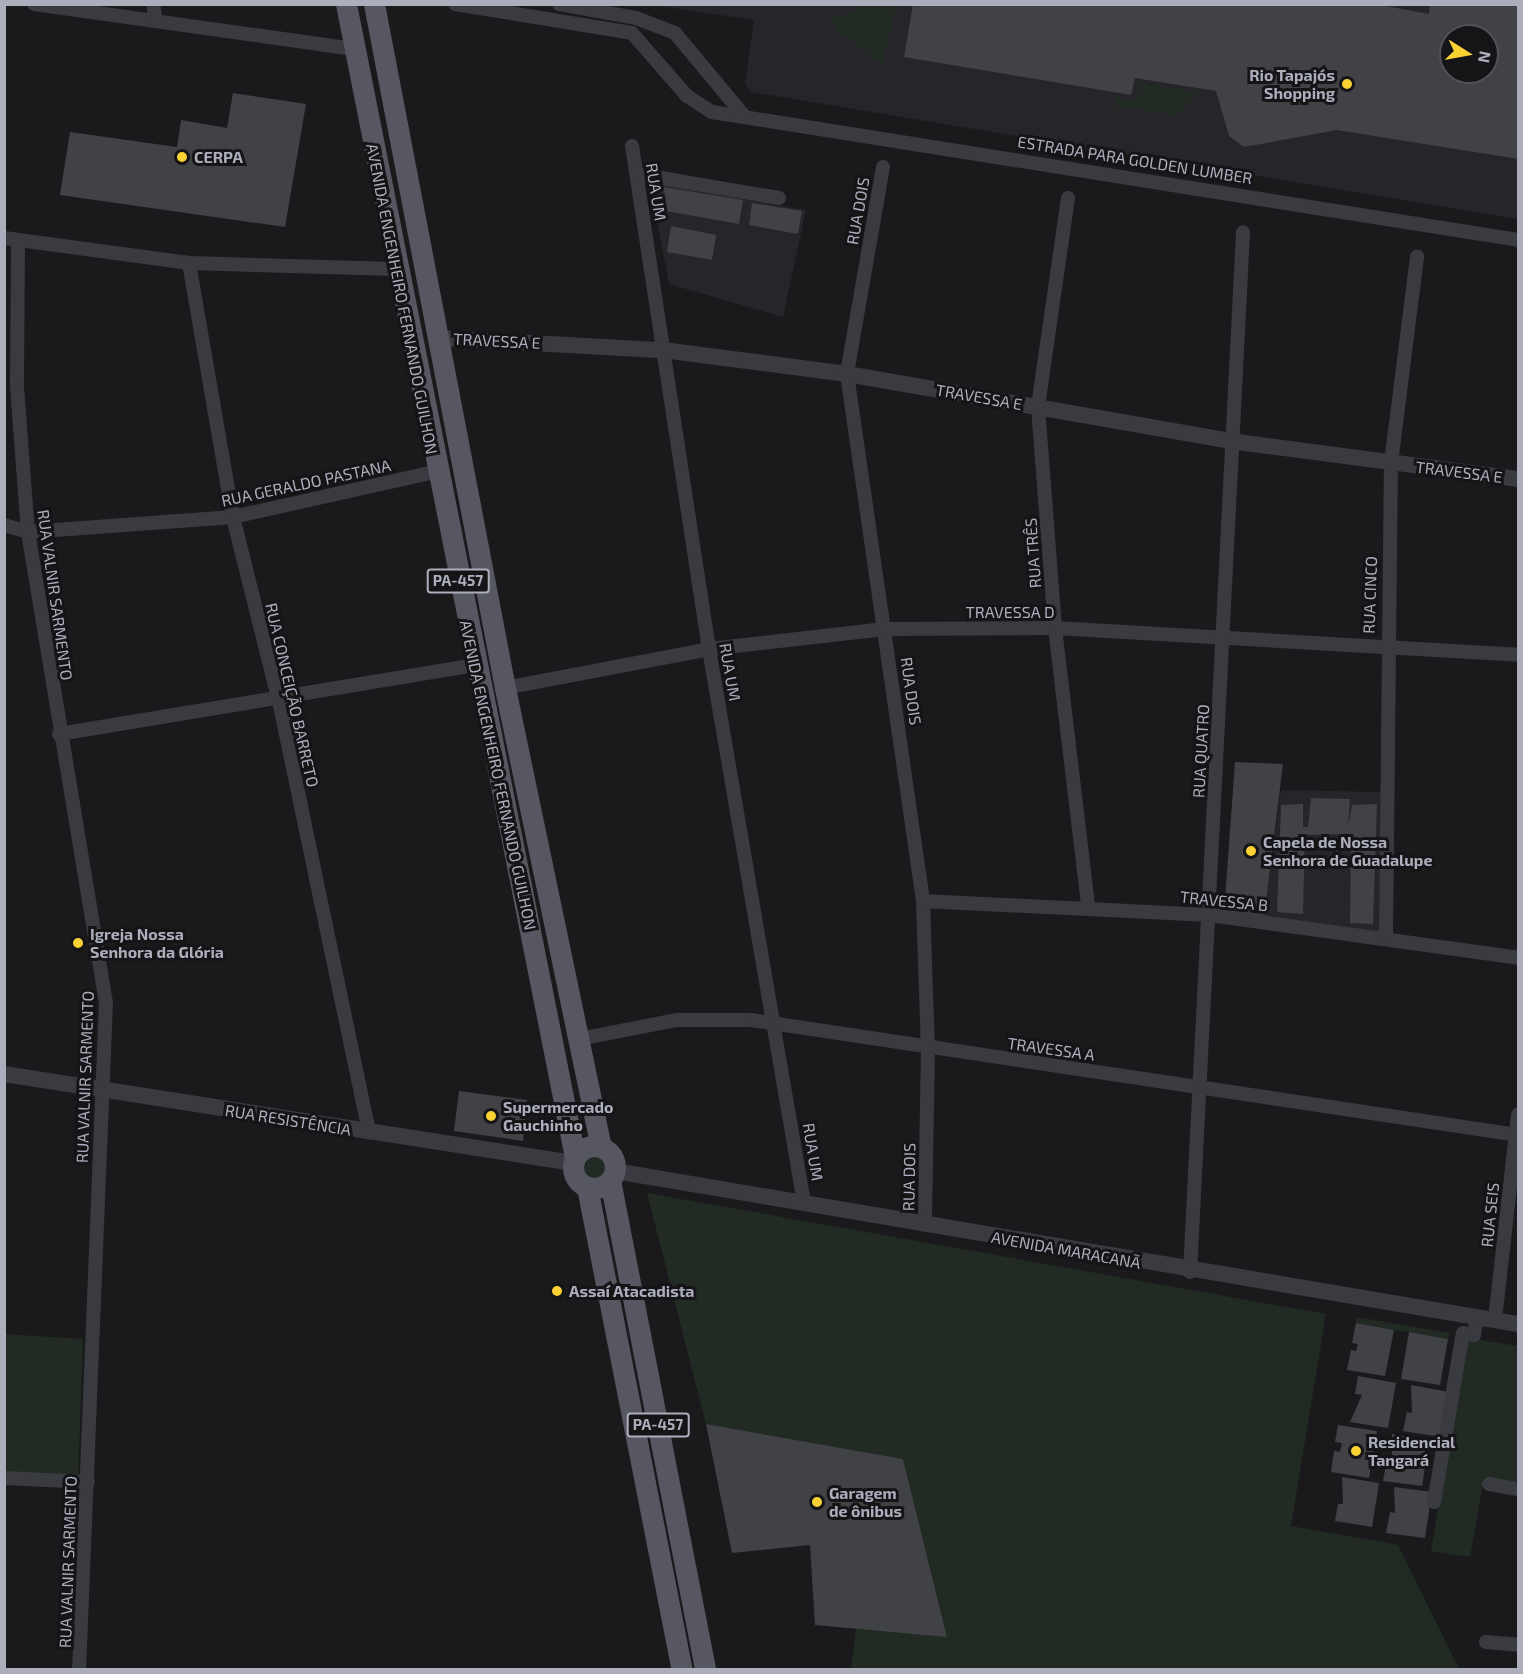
<!DOCTYPE html>
<html>
<head>
<meta charset="utf-8">
<style>
	body { margin:0 }
	#map { position:relative; width:1523px; height:1674px; overflow:hidden; background:#1a1a1c; font-family:"Exo 2",sans-serif }
	div>[style] { position:absolute }
	.built>* { inset:0; background:#262529 }
	.green>* { inset:0; background:#212b23 }
	.round { border-radius:50% }
	.building>* { inset:0; background:#414246 }
	.minor>* { height:14px; margin:-7px; padding:0 7px; transform-origin:7px; border-radius:7px; background:#3a3b41 }
	.tertiary>* { height:16px; margin:-8px; padding:0 8px; transform-origin:8px; border-radius:8px; background:#3a3b41 }
	.primary>* { height:21px; margin:-10.5px; padding:0 10.5px; transform-origin:10.5px; border-radius:10.5px; background:#565760 }
	.primary>.ring { margin:-10.5px; padding:0; box-sizing:content-box; background:none; border:21px solid #565760; border-radius:50% }
	.dots>* { width:16px; height:16px; translate:-50% -50%; box-sizing:border-box; border:3px solid #151517; border-radius:50% }
	span { translate:-50% -50%; white-space:nowrap; text-align:center; line-height:1.15; -webkit-text-stroke:6px #151517; paint-order:stroke }
	.shield-label span { padding:2px 4px; background:#151517; border:2px solid; border-radius:4px; -webkit-text-stroke-width:0 }
	.shield-label { font-size:15px; color:#acaebc; font-weight:700 }
	.poi-label { font-size:16px; color:#acaebc; font-weight:700 }
	.right { translate:-100% -50%; text-align:right }
	.left { translate:0 -50%; text-align:left }
	.street-label { font-size:16px; color:#acaebc }
	.frame { position:absolute; inset:0; border:6px solid #acaebc; pointer-events:none }
	.north { position:absolute; left:1439px; top:24px; width:60px; height:60px; box-sizing:border-box; background:#151517; border:2px solid #515259; border-radius:50%; rotate:101deg; font-size:16px; font-weight:700; line-height:24px; text-align:center; color:#acaebc }
	.north::after { content:''; display:block; margin:auto; width:21px; height:27px; background:#fad233; clip-path:polygon(50% 0,100% 100%,50% 72%,0 100%) }
</style>
</head>
<body>
<div id="map">
	<div class="built">
		<i style="clip-path:polygon(evenodd,652px 5px,1518px 5px,1518px 219px,751px 92px,745px 84px,754px 20px,652px 5px,1451px 36px,1487px 36px,1487px 72px,1451px 72px,1451px 36px)"></i>
		<i style="clip-path:polygon(650px 183px,806px 210px,783px 317px,669px 284px)"></i>
		<i style="clip-path:polygon(1281px 790px,1382px 792px,1379px 932px,1264px 918px)"></i>
	</div>
	<div class="green">
		<i style="clip-path:polygon(860px 5px,896px 5px,883px 66px,839px 31px,826px 13px,844px 17px)"></i>
		<i style="clip-path:polygon(1140px 83px,1198px 92px,1177px 115px,1114px 106px,1116px 97px,1136px 100px)"></i>
		<i class="round" style="left:580px;top:1154px;width:30px;height:30px"></i>
		<i style="clip-path:polygon(647px 1193px,1326px 1314px,1291px 1526px,1398px 1545px,1459px 1669px,851px 1669px,856px 1628px,947px 1636px,903px 1459px,706px 1424px)"></i>
		<i style="clip-path:polygon(1357px 1317px,1449px 1333px,1448px 1339px,1356px 1323px)"></i>
		<i style="clip-path:polygon(4px 1334px,83px 1339px,78px 1478px,5px 1475px)"></i>
		<i style="clip-path:polygon(1467px 1338px,1518px 1346px,1518px 1483px,1484px 1477px,1470px 1557px,1431px 1551px)"></i>
	</div>
	<div class="building">
		<i style="clip-path:polygon(evenodd,913px 4px,1375px 4px,1429px 14px,1430px 4px,1518px 4px,1518px 159px,1337px 130px,1244px 147px,1229px 136px,1216px 91px,1135px 78px,1131px 95px,904px 57px,913px 4px,1451px 36px,1487px 36px,1487px 72px,1451px 72px,1451px 36px)"></i>
		<i style="clip-path:polygon(233px 93px,306px 104px,285px 227px,60px 195px,70px 132px,177px 147px,181px 120px,227px 128px)"></i>
		<i style="clip-path:polygon(664px 187px,743px 200px,739px 224px,661px 210px)"></i>
		<i style="clip-path:polygon(752px 203px,802px 211px,798px 234px,749px 225px)"></i>
		<i style="clip-path:polygon(671px 226px,716px 235px,712px 260px,667px 252px)"></i>
		<i style="clip-path:polygon(1235px 762px,1283px 764px,1264px 918px,1224px 913px)"></i>
		<i style="clip-path:polygon(1311px 798px,1350px 799px,1348px 827px,1352px 805px,1377px 804px,1373px 924px,1350px 923px,1351px 834px,1305px 835px,1303px 914px,1277px 912px,1281px 805px,1303px 804px,1303px 827px,1308px 827px)"></i>
		<i style="clip-path:polygon(459px 1091px,527px 1100px,523px 1141px,454px 1131px)"></i>
		<i style="clip-path:polygon(1356px 1323px,1394px 1330px,1385px 1376px,1347px 1370px,1351px 1350px,1356px 1351px,1358px 1344px,1352px 1343px)"></i>
		<i style="clip-path:polygon(1409px 1332px,1448px 1339px,1440px 1385px,1401px 1379px)"></i>
		<i style="clip-path:polygon(1358px 1376px,1396px 1383px,1388px 1428px,1350px 1422px,1362px 1395px,1355px 1394px)"></i>
		<i style="clip-path:polygon(1411px 1385px,1449px 1392px,1442px 1437px,1403px 1431px,1407px 1412px,1412px 1413px)"></i>
		<i style="clip-path:polygon(706px 1424px,903px 1459px,947px 1637px,815px 1625px,810px 1545px,732px 1553px)"></i>
		<i style="clip-path:polygon(1338px 1425px,1377px 1431px,1369px 1478px,1331px 1472px,1334px 1451px,1340px 1452px,1342px 1443px,1335px 1442px)"></i>
		<i style="clip-path:polygon(1392px 1434px,1429px 1440px,1422px 1486px,1383px 1481px,1387px 1460px,1392px 1461px)"></i>
		<i style="clip-path:polygon(1342px 1477px,1379px 1483px,1372px 1527px,1335px 1521px,1338px 1504px,1343px 1504px)"></i>
		<i style="clip-path:polygon(1394px 1487px,1432px 1492px,1425px 1538px,1386px 1533px,1390px 1512px,1395px 1513px)"></i>
	</div>
	<div class="minor">
		<i style="left:34px;top:4px;width:323px;rotate:8deg"></i>
		<i style="left:153px;top:4px;width:17px;rotate:80deg"></i>
		<i style="left:455px;top:4px;width:179px;rotate:9.3deg"></i>
		<i style="left:632px;top:33px;width:84px;rotate:48.9deg"></i>
		<i style="left:687px;top:96px;width:30px;rotate:33deg"></i>
		<i style="left:712px;top:112px;width:816px;rotate:9.02deg"></i>
		<i style="left:559px;top:4px;width:78px;rotate:10.3deg"></i>
		<i style="left:636px;top:18px;width:42px;rotate:21deg"></i>
		<i style="left:675px;top:33px;width:109px;rotate:50.2deg"></i>
		<i style="left:632px;top:146px;width:509px;rotate:81.3deg"></i>
		<i style="left:709px;top:649px;width:562px;rotate:80.27deg"></i>
		<i style="left:883px;top:167px;width:210px;rotate:99.9deg"></i>
		<i style="left:847px;top:374px;width:532px;rotate:81.79deg"></i>
		<i style="left:923px;top:901px;width:147px;rotate:88.1deg"></i>
		<i style="left:928px;top:1048px;width:177px;rotate:91deg"></i>
		<i style="left:637px;top:174px;width:144px;rotate:9.6deg"></i>
		<i style="left:1068px;top:198px;width:211px;rotate:98.2deg"></i>
		<i style="left:1038px;top:407px;width:222px;rotate:85.6deg"></i>
		<i style="left:1055px;top:628px;width:280px;rotate:83.2deg"></i>
		<i style="left:4px;top:238px;width:187px;rotate:7.7deg"></i>
		<i style="left:189px;top:263px;width:206px;rotate:1.7deg"></i>
		<i style="left:18px;top:240px;width:147px;rotate:90.4deg"></i>
		<i style="left:17px;top:387px;width:145px;rotate:85.7deg"></i>
		<i style="left:28px;top:532px;width:476px;rotate:80.6deg"></i>
		<i style="left:106px;top:1002px;width:669px;rotate:92.31deg"></i>
		<i style="left:189px;top:263px;width:258px;rotate:80.2deg"></i>
		<i style="left:233px;top:517px;width:190px;rotate:76deg"></i>
		<i style="left:279px;top:701px;width:441px;rotate:78.2deg"></i>
		<i style="left:4px;top:525px;width:25px;rotate:16deg"></i>
		<i style="left:28px;top:532px;width:206px;rotate:-4.2deg"></i>
		<i style="left:233px;top:517px;width:207px;rotate:-12.6deg"></i>
		<i style="left:505px;top:688px;width:208px;rotate:-10.8deg"></i>
		<i style="left:709px;top:649px;width:177px;rotate:-6.5deg"></i>
		<i style="left:885px;top:629px;width:170px;rotate:-0.3deg"></i>
		<i style="left:1055px;top:628px;width:464px;rotate:3.3deg"></i>
		<i style="left:59px;top:734px;width:423px;rotate:-9.4deg"></i>
		<i style="left:923px;top:901px;width:287px;rotate:2.8deg"></i>
		<i style="left:1210px;top:915px;width:311px;rotate:7.9deg"></i>
		<i style="left:1386px;top:936px;width:473px;rotate:-89.4deg"></i>
		<i style="left:1391px;top:463px;width:208px;rotate:-82.8deg"></i>
		<i style="left:579px;top:1039px;width:100px;rotate:-11deg"></i>
		<i style="left:677px;top:1020px;width:74px"></i>
		<i style="left:751px;top:1020px;width:776px;rotate:8.53deg"></i>
		<i style="left:1190px;top:1272px;width:1041px;rotate:-87.08deg"></i>
		<i style="left:1495px;top:1320px;width:207px;rotate:-83.6deg"></i>
		<i style="left:4px;top:1478px;width:84px;rotate:2.7deg"></i>
		<i style="left:1489px;top:1484px;width:29px;rotate:10deg"></i>
		<i style="left:1434px;top:1502px;width:171px;rotate:-80.3deg"></i>
		<i style="left:1463px;top:1333px;width:11px;rotate:10deg"></i>
		<i style="left:1474px;top:1335px;width:18px;rotate:-81deg"></i>
		<i style="left:1486px;top:1642px;width:32px;rotate:5deg"></i>
	</div>
	<div class="tertiary">
		<i style="left:438px;top:338px;width:225px;rotate:3.1deg"></i>
		<i style="left:663px;top:350px;width:186px;rotate:7.4deg"></i>
		<i style="left:847px;top:374px;width:389px;rotate:9.9deg"></i>
		<i style="left:1230px;top:441px;width:290px;rotate:7.5deg"></i>
		<i style="left:4px;top:1074px;width:576px;rotate:8.89deg"></i>
		<i style="left:615px;top:1171px;width:916px;rotate:9.62deg"></i>
	</div>
	<div class="primary">
		<i style="left:346px;top:4px;width:1176px;rotate:78.77deg"></i>
		<i style="left:374px;top:4px;width:696px;rotate:79.16deg"></i>
		<i style="left:505px;top:688px;width:468px;rotate:78.2deg"></i>
		<i class="ring" style="left:573px;top:1146px;width:21px;height:21px"></i>
		<i style="left:610px;top:1180px;width:499px;rotate:79deg"></i>
		<i style="left:587px;top:1187px;width:492px;rotate:78.9deg"></i>
	</div>
	<div class="dots">
		<i style="left:1347px;top:84px;background:#fad233"></i>
		<i style="left:182px;top:157px;background:#fad233"></i>
		<i style="left:1251px;top:851px;background:#fad233"></i>
		<i style="left:78px;top:943px;background:#fad233"></i>
		<i style="left:491px;top:1116px;background:#fad233"></i>
		<i style="left:557px;top:1291px;background:#fad233"></i>
		<i style="left:1356px;top:1451px;background:#fad233"></i>
		<i style="left:817px;top:1502px;background:#fad233"></i>
	</div>
	<div class="shield-label">
		<span style="left:458px;top:581px">PA-457</span>
		<span style="left:658px;top:1425px">PA-457</span>
	</div>
	<div class="poi-label">
		<span class="right" style="left:1335px;top:84px">Rio Tapajós<br>Shopping</span>
		<span class="left" style="left:194px;top:157px">CERPA</span>
		<span class="left" style="left:1263px;top:851px">Capela de Nossa<br>Senhora de Guadalupe</span>
		<span class="left" style="left:90px;top:943px">Igreja Nossa<br>Senhora da Glória</span>
		<span class="left" style="left:503px;top:1116px">Supermercado<br>Gauchinho</span>
		<span class="left" style="left:569px;top:1291px">Assaí Atacadista</span>
		<span class="left" style="left:1368px;top:1451px">Residencial<br>Tangará</span>
		<span class="left" style="left:829px;top:1502px">Garagem<br>de ônibus</span>
	</div>
	<div class="street-label">
		<span style="left:1135px;top:160px;rotate:9deg">ESTRADA PARA GOLDEN LUMBER</span>
		<span style="left:656px;top:192px;rotate:81deg">RUA UM</span>
		<span style="left:858px;top:211px;rotate:-80deg">RUA DOIS</span>
		<span style="left:402px;top:299px;rotate:79deg">AVENIDA ENGENHEIRO FERNANDO GUILHON</span>
		<span style="left:497px;top:341px;rotate:3deg">TRAVESSA E</span>
		<span style="left:979px;top:397px;rotate:10deg">TRAVESSA E</span>
		<span style="left:1459px;top:472px;rotate:7deg">TRAVESSA E</span>
		<span style="left:306px;top:483px;rotate:-12deg">RUA GERALDO PASTANA</span>
		<span style="left:1033px;top:553px;rotate:-94deg">RUA TRÊS</span>
		<span style="left:55px;top:595px;rotate:82deg">RUA VALNIR SARMENTO</span>
		<span style="left:1370px;top:595px;rotate:-88deg">RUA CINCO</span>
		<span style="left:1010px;top:612px">TRAVESSA D</span>
		<span style="left:730px;top:672px;rotate:80deg">RUA UM</span>
		<span style="left:911px;top:691px;rotate:82deg">RUA DOIS</span>
		<span style="left:292px;top:695px;rotate:77deg">RUA CONCEIÇÃO BARRETO</span>
		<span style="left:1201px;top:751px;rotate:-87deg">RUA QUATRO</span>
		<span style="left:498px;top:775px;rotate:78deg">AVENIDA ENGENHEIRO FERNANDO GUILHON</span>
		<span style="left:1224px;top:901px;rotate:6deg">TRAVESSA B</span>
		<span style="left:1051px;top:1049px;rotate:8deg">TRAVESSA A</span>
		<span style="left:85px;top:1077px;rotate:-88deg">RUA VALNIR SARMENTO</span>
		<span style="left:288px;top:1120px;rotate:9deg">RUA RESISTÊNCIA</span>
		<span style="left:813px;top:1152px;rotate:81deg">RUA UM</span>
		<span style="left:909px;top:1177px;rotate:-89deg">RUA DOIS</span>
		<span style="left:1490px;top:1215px;rotate:-84deg">RUA SEIS</span>
		<span style="left:1066px;top:1250px;rotate:10deg">AVENIDA MARACANÃ</span>
		<span style="left:68px;top:1562px;rotate:-88deg">RUA VALNIR SARMENTO</span>
	</div>
	<div class="frame"></div>
	<div class="north">N</div>
</div>
</body>
</html>
